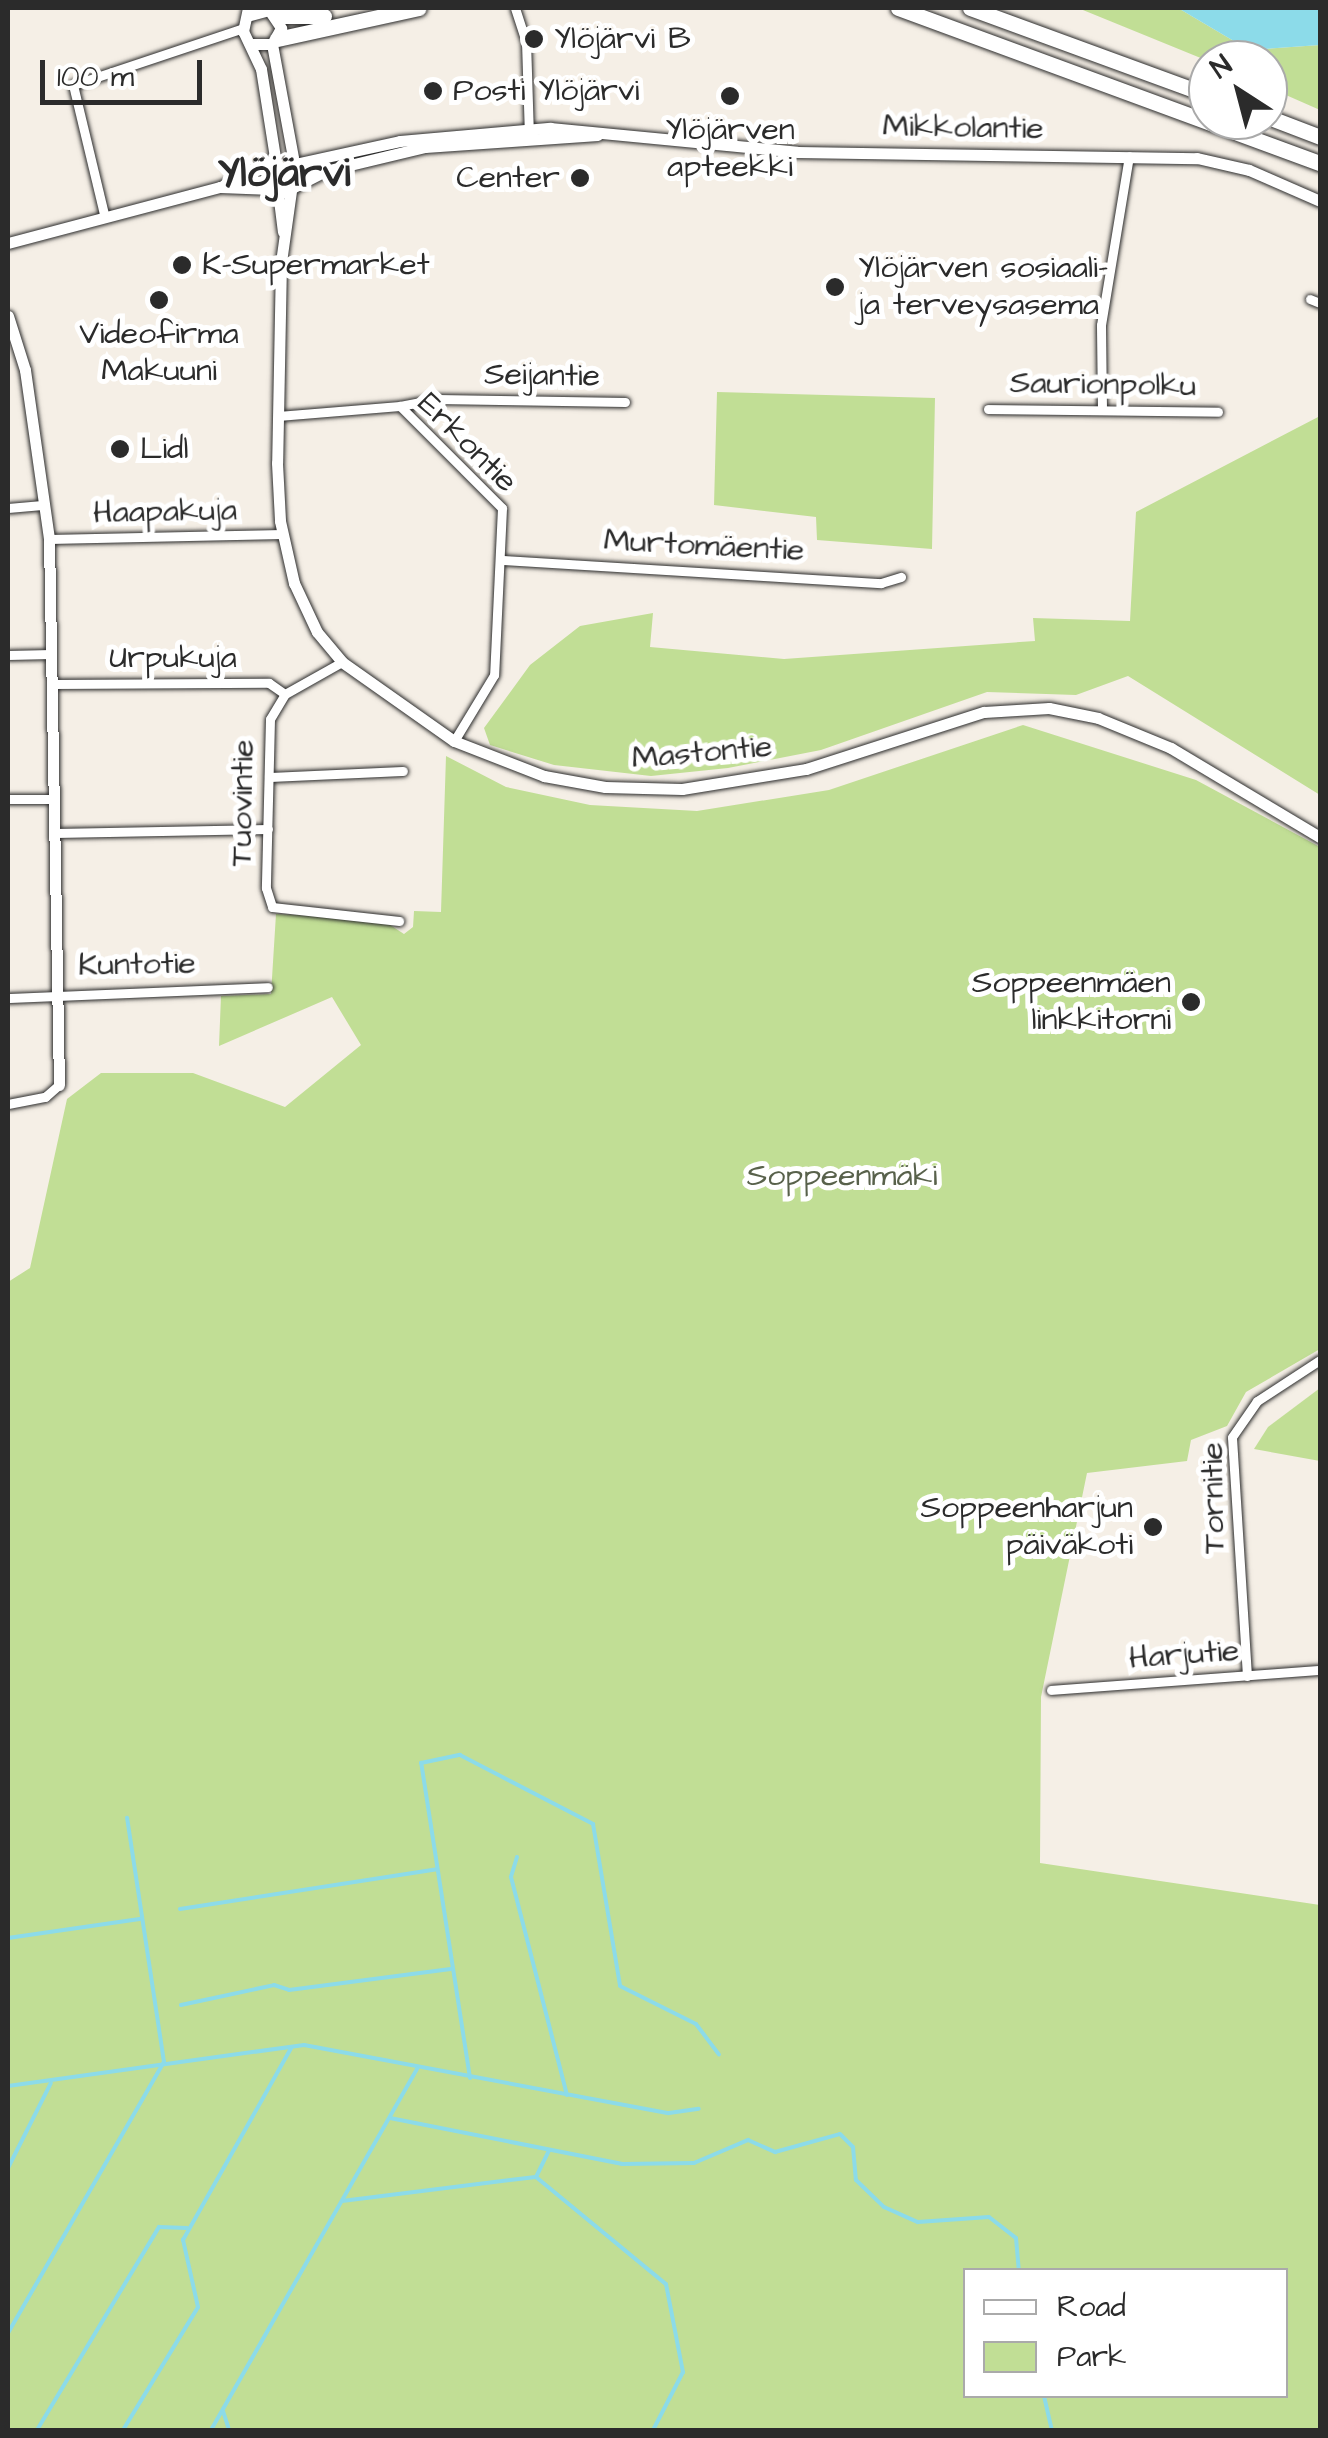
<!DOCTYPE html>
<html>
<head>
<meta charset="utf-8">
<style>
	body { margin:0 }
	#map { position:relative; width:1328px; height:2438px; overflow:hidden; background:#f5efe6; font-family:"Architects Daughter",sans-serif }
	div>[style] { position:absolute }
	.green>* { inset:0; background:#c1de95 }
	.water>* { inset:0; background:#8cdbe9 }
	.stream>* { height:4px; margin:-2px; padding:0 2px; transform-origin:2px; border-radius:2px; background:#8cdbe9 }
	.roads { filter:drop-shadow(0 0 2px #2b2b2b) drop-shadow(0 0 2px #2b2b2b) }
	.street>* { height:9px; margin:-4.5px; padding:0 4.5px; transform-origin:4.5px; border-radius:4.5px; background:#fff }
	.secondary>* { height:11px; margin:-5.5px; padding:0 5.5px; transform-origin:5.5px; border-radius:5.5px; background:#fff }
	.highway>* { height:15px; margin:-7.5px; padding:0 7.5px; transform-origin:7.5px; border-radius:7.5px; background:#fff }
	.dots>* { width:28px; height:28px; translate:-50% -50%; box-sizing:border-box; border:5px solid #fff; border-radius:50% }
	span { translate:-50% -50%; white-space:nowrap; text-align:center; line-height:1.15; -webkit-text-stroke:10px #fff; paint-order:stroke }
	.poi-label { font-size:32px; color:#2b2b2b }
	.left { translate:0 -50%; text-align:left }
	.right { translate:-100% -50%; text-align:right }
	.street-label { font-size:32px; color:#2b2b2b }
	.park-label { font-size:32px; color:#58614b }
	.district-label { font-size:42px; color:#2b2b2b; font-weight:700 }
	.frame { position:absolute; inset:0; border:10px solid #2b2b2b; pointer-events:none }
	.legend { position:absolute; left:963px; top:2268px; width:325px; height:130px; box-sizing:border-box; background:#fff; border:2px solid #aaa; margin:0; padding:12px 18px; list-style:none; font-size:30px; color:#2b2b2b }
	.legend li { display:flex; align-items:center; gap:20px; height:50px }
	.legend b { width:50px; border:2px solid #aaa }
	.north { position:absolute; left:1188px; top:40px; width:100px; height:100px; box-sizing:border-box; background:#fff; border:2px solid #aaa; border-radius:50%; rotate:324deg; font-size:28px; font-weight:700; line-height:40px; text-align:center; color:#2b2b2b }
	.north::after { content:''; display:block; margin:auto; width:35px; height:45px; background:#2b2b2b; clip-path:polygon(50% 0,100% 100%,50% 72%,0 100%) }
	.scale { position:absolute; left:40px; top:60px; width:162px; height:45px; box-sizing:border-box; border:5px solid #2b2b2b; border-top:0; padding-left:12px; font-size:30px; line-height:35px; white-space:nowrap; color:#2b2b2b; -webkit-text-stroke:8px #fff; paint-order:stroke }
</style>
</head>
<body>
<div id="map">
	<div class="green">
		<i style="clip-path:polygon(1078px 8px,1178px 8px,1249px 50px,1320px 45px,1320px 110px,1268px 87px,1268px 60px,1208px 61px)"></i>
		<i style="clip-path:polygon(717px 392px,935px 398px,932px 549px,817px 540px,816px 517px,714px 505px)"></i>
		<i style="clip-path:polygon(1320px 416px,1320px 795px,1128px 676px,1076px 695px,987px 692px,821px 750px,728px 768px,651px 776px,554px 765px,490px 745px,484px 728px,530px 665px,580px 626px,653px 613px,650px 647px,784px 659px,1035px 641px,1033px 618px,1130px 621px,1136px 512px)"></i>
		<i style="clip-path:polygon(evenodd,1023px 725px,1196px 780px,1320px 847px,1320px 1349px,1246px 1392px,1227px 1426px,1191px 1440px,1187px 1461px,1087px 1473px,1041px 1697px,1040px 1863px,1320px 1905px,1320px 2430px,8px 2430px,8px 1282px,30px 1268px,67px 1099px,101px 1073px,193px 1073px,285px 1107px,361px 1045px,332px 997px,219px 1046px,221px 996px,271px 994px,276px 914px,381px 919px,404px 934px,413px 927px,414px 911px,441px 912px,446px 756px,506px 787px,590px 805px,697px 811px,829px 790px,1023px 725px,966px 2270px,1286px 2270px,1286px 2396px,966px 2396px,966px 2270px)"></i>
		<i style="clip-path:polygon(1320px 1388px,1320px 1461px,1254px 1449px,1268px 1427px)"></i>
	</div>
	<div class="water">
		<i style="clip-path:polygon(1178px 8px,1320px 8px,1320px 45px,1249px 50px)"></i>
	</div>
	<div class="stream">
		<i style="left:517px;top:1857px;width:21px;rotate:107deg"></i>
		<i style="left:511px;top:1877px;width:225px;rotate:75.6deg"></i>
		<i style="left:180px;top:1909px;width:260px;rotate:-8.8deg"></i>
		<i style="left:8px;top:1938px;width:133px;rotate:-8.2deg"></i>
		<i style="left:181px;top:2005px;width:95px;rotate:-12.1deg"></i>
		<i style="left:274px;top:1985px;width:16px;rotate:18deg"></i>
		<i style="left:289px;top:1990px;width:163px;rotate:-7.4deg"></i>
		<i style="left:470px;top:2078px;width:319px;rotate:-98.8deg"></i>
		<i style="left:421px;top:1763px;width:40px;rotate:-12deg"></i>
		<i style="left:460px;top:1755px;width:150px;rotate:27.4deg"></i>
		<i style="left:593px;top:1824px;width:164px;rotate:80.5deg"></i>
		<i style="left:620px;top:1986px;width:85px;rotate:26.6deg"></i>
		<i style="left:696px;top:2024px;width:38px;rotate:53deg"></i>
		<i style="left:8px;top:2086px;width:299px;rotate:-7.9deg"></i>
		<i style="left:304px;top:2045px;width:371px;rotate:10.6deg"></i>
		<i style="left:669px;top:2113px;width:30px;rotate:-8deg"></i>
		<i style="left:390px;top:2118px;width:237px;rotate:11.2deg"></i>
		<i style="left:622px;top:2164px;width:72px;rotate:-0.8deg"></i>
		<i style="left:694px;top:2163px;width:59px;rotate:-23.1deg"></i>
		<i style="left:748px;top:2140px;width:30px;rotate:24deg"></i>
		<i style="left:775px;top:2152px;width:67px;rotate:-15.5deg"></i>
		<i style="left:840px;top:2134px;width:18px;rotate:45deg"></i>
		<i style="left:853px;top:2147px;width:33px;rotate:85deg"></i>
		<i style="left:856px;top:2180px;width:39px;rotate:44deg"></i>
		<i style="left:884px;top:2207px;width:37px;rotate:24deg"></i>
		<i style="left:918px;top:2222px;width:71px;rotate:-4deg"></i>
		<i style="left:989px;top:2217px;width:34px;rotate:38deg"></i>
		<i style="left:1016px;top:2238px;width:32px;rotate:85deg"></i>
		<i style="left:8px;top:2168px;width:95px;rotate:-63.2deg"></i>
		<i style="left:536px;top:2177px;width:168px;rotate:39.5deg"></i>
		<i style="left:666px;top:2284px;width:90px;rotate:79.1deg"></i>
		<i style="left:683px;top:2372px;width:65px;rotate:117.3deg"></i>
		<i style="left:342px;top:2201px;width:195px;rotate:-7.1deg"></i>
		<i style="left:536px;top:2177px;width:30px;rotate:-64deg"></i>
		<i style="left:8px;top:2333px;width:313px;rotate:-60.1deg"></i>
		<i style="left:164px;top:2062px;width:247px;rotate:-98.6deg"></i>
		<i style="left:1044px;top:2396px;width:35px;rotate:77deg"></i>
		<i style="left:223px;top:2411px;width:20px;rotate:72deg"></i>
		<i style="left:37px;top:2430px;width:237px;rotate:-59deg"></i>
		<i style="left:159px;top:2227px;width:28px;rotate:2deg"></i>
		<i style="left:123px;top:2430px;width:144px;rotate:-58.6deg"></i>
		<i style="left:198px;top:2307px;width:69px;rotate:-102.6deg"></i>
		<i style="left:183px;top:2240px;width:220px;rotate:-60.6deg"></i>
		<i style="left:211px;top:2430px;width:416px;rotate:-60.3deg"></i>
	</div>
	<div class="roads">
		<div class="street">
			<i style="left:515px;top:8px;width:35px;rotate:72deg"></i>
			<i style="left:526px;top:41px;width:95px;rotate:88.2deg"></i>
			<i style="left:104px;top:214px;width:133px;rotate:-103.5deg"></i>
			<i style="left:73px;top:85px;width:179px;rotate:-18.5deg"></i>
			<i style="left:1310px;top:299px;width:11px;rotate:22deg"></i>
			<i style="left:400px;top:406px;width:38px;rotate:-11deg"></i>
			<i style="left:437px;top:399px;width:188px;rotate:0.9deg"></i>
			<i style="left:988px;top:409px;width:230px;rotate:0.7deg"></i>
			<i style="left:1102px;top:409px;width:84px;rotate:-90.7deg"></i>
			<i style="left:1101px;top:325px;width:171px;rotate:-80.6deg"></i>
			<i style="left:278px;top:416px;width:122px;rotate:-4.7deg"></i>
			<i style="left:400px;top:406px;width:144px;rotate:45deg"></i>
			<i style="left:502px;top:508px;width:167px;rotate:92.7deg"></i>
			<i style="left:494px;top:675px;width:77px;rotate:121.2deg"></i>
			<i style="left:8px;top:508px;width:37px;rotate:-5deg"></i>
			<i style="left:49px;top:539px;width:233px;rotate:-1.2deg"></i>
			<i style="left:503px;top:560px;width:379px;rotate:3.5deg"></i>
			<i style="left:881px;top:583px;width:21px;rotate:-17deg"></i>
			<i style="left:8px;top:655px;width:43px;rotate:-1.3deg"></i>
			<i style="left:52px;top:684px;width:217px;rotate:-0.3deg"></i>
			<i style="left:269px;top:683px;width:19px;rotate:35deg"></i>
			<i style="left:285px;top:694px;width:65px;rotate:-29.3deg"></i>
			<i style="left:285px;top:694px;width:29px;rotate:121deg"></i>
			<i style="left:270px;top:719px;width:169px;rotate:91.4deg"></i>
			<i style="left:266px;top:888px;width:20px;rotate:72deg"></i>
			<i style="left:272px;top:907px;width:128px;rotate:6.3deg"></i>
			<i style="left:269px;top:777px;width:134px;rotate:-2.6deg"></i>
			<i style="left:8px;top:799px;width:46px"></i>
			<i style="left:55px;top:833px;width:213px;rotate:-1.1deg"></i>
			<i style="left:8px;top:998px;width:260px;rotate:-2.4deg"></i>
			<i style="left:8px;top:1104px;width:38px;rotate:-11deg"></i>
			<i style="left:45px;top:1097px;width:18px;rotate:-41deg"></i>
			<i style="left:1247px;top:1676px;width:239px;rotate:-93.6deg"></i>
			<i style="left:1232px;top:1437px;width:44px;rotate:-55.2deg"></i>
			<i style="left:1257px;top:1401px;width:75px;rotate:-33.1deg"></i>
			<i style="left:1051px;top:1690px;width:270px;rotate:-4.3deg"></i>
		</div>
		<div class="secondary">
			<i style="left:248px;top:8px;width:24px;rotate:102deg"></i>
			<i style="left:243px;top:31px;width:42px;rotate:64.7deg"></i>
			<i style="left:261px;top:69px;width:89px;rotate:81deg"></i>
			<i style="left:247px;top:16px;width:23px;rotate:-15deg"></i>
			<i style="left:269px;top:10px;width:22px;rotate:56deg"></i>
			<i style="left:281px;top:28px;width:18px;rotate:119deg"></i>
			<i style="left:272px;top:44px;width:21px;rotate:180deg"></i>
			<i style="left:272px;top:44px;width:115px;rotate:79.5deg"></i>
			<i style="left:299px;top:163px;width:103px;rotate:-12.3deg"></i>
			<i style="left:400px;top:141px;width:151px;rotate:-5deg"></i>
			<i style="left:550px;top:128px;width:248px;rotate:5.5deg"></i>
			<i style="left:797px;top:152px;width:400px;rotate:0.9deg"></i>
			<i style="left:1197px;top:158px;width:53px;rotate:13deg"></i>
			<i style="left:1249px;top:170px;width:77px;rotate:23.6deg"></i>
			<i style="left:266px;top:167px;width:17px;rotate:83deg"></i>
			<i style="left:268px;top:184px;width:18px;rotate:27deg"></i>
			<i style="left:284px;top:192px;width:46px;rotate:-27.1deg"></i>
			<i style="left:325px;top:171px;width:103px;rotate:-13.5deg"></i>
			<i style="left:425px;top:147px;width:173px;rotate:-4deg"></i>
			<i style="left:224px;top:185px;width:51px;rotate:-27.1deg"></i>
			<i style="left:291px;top:191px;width:72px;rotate:98deg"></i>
			<i style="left:281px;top:262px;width:201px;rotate:91.1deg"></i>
			<i style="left:277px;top:463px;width:58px;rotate:87deg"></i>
			<i style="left:280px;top:521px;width:64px;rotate:77.3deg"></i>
			<i style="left:294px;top:583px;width:54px;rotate:64.9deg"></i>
			<i style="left:317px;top:632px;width:39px;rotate:50deg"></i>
			<i style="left:342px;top:662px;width:137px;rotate:35.2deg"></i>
			<i style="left:454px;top:741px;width:97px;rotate:21.3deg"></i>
			<i style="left:544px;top:776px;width:62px;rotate:10.2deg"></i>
			<i style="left:605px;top:787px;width:77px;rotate:1.5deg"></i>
			<i style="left:682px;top:789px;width:126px;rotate:-9.2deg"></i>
			<i style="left:806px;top:769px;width:187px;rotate:-17.8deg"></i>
			<i style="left:984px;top:712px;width:65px;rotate:-3.5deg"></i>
			<i style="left:1049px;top:708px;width:50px;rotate:11.5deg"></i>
			<i style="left:1098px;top:718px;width:79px;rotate:22.3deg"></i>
			<i style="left:1171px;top:748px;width:174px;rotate:30.9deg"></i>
			<i style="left:278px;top:192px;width:40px;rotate:82.9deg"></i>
			<i style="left:8px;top:243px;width:219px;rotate:-14.8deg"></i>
			<i style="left:220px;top:187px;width:52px;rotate:2.2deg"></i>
			<i style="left:8px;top:316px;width:57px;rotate:72.5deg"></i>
			<i style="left:25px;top:370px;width:171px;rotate:81.9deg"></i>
			<i style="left:49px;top:539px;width:546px;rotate:88.95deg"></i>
		</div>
		<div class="highway">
			<i style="left:898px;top:8px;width:450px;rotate:20.2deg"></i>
			<i style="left:970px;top:8px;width:253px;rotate:20.1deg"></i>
			<i style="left:277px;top:16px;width:47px"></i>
			<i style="left:277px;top:39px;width:145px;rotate:-12.3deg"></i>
			<i style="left:1268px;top:117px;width:56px;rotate:21deg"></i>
		</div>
	</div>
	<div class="dots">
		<i style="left:534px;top:39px;background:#2b2b2b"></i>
		<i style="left:433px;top:91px;background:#2b2b2b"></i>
		<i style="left:730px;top:96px;background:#2b2b2b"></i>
		<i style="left:580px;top:178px;background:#2b2b2b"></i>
		<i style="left:182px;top:265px;background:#2b2b2b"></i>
		<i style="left:835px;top:287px;background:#2b2b2b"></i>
		<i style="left:159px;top:300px;background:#2b2b2b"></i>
		<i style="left:120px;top:449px;background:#2b2b2b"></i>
		<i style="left:1191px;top:1002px;background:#2b2b2b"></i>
		<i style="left:1153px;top:1527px;background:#2b2b2b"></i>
	</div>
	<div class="poi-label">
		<span class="left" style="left:554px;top:39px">Ylöjärvi B</span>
		<span class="left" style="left:453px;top:91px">Posti Ylöjärvi</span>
		<span style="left:730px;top:149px">Ylöjärven<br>apteekki</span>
		<span class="right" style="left:560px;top:178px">Center</span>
		<span class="left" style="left:202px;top:265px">K-Supermarket</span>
		<span class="left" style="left:858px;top:287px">Ylöjärven sosiaali-<br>ja terveysasema</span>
		<span style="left:159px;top:353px">Videofirma<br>Makuuni</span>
		<span class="left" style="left:140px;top:449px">Lidl</span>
		<span class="right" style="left:1171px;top:1002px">Soppeenmäen<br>linkkitorni</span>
		<span class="right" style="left:1133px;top:1527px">Soppeenharjun<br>päiväkoti</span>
	</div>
	<div class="street-label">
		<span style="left:963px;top:128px;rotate:1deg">Mikkolantie</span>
		<span style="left:542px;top:376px;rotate:1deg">Seijantie</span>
		<span style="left:1103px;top:385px;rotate:1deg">Saurionpolku</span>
		<span style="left:467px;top:443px;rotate:45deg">Erkontie</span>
		<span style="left:165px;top:512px;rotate:-1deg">Haapakuja</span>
		<span style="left:704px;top:546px;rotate:3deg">Murtomäentie</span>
		<span style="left:173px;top:658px">Urpukuja</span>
		<span style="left:702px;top:753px;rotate:-5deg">Mastontie</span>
		<span style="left:243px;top:803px;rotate:-89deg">Tuovintie</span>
		<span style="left:137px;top:965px;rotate:-1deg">Kuntotie</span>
		<span style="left:1214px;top:1498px;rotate:-91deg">Tornitie</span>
		<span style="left:1184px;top:1655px;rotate:-4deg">Harjutie</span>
	</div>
	<div class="park-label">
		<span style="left:842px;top:1176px">Soppeenmäki</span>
	</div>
	<div class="district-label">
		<span style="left:284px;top:174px">Ylöjärvi</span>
	</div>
	<div class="frame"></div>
	<ul class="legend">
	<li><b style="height:12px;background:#fff"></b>Road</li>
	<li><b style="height:28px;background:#c1de95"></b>Park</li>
	</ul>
	<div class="north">N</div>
	<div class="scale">100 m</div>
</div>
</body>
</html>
